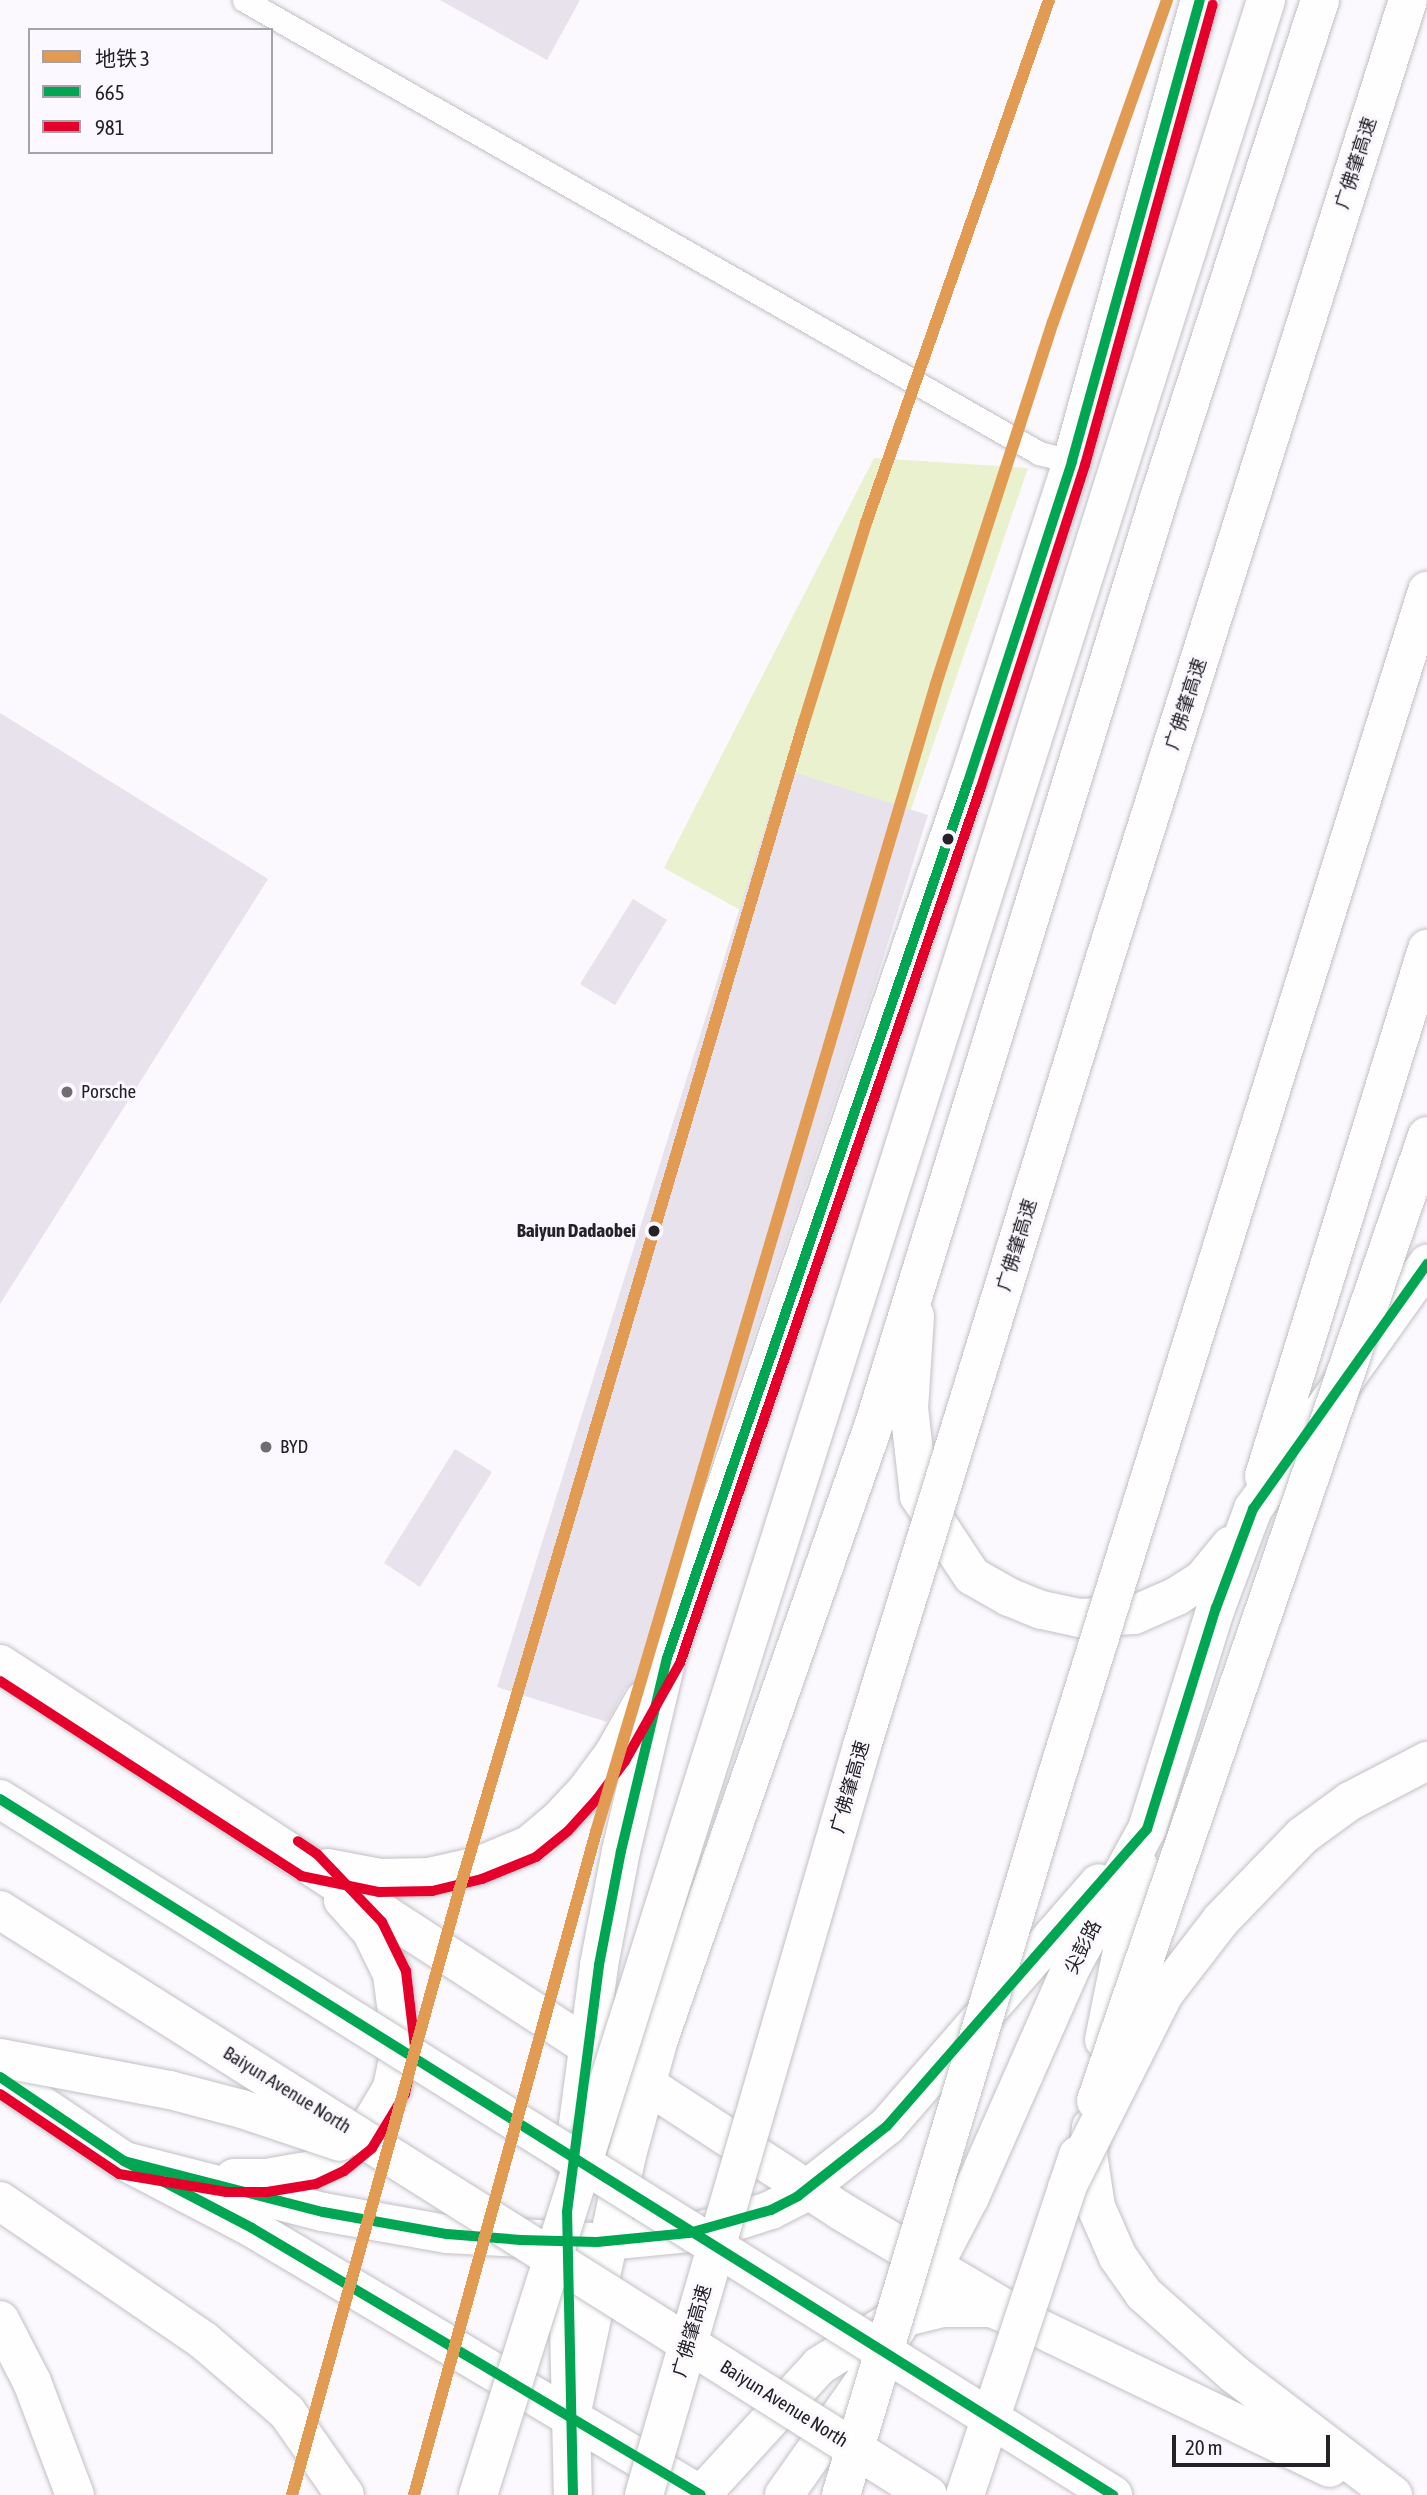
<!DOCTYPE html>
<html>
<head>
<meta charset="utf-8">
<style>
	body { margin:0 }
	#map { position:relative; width:1427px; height:2495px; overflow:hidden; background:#fbf9fe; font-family:"Asap Condensed","Noto Sans SC",sans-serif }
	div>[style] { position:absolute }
	.green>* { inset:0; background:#eaf1ce }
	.building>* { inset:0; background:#e7e2ec }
	.roads { filter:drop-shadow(0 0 2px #c2c0c4) drop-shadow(0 0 2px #c2c0c4) }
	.service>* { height:23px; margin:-11.5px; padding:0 11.5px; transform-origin:11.5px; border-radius:11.5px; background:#fefeff }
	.tertiary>* { height:38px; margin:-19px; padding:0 19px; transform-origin:19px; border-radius:19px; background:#fefeff }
	.motorway>* { height:38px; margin:-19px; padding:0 19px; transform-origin:19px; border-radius:19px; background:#fefeff }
	.bridges { filter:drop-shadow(0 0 2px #c2c0c4) drop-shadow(0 0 2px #c2c0c4) }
	.secondary-bridge>* { height:38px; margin:-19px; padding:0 19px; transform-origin:19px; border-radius:19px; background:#fefeff }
	.trunk-bridge>* { height:38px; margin:-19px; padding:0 19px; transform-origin:19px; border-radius:19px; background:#fefeff }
	.motorway-bridge>* { height:38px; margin:-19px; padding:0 19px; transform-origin:19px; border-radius:19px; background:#fefeff }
	.bus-1>* { height:10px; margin:-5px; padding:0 5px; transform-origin:5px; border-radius:5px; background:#00a651 }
	.bus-2>* { height:10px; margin:-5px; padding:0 5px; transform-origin:5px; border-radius:5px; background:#e4002b }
	.metro-1>* { height:12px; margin:-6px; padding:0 6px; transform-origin:6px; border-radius:6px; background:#e29b52 }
	.dots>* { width:19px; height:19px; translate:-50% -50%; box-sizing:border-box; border:4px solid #fbf8ff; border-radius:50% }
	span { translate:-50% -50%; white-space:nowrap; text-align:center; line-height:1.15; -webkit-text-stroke:6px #fbf8ff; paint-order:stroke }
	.street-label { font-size:19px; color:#242226 }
	.poi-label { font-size:19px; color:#242226 }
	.left { translate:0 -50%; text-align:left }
	.stop-label { font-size:19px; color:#242226; font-weight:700 }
	.right { translate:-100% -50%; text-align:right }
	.legend { position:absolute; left:28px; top:28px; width:245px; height:126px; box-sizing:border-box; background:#fbf8ff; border:2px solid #a5a2a8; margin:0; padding:9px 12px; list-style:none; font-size:21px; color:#242226 }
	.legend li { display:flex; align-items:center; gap:14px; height:35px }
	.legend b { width:35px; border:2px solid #a5a2a8 }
	.scale { position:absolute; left:1172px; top:2435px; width:158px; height:32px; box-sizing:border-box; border:4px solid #242226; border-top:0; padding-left:9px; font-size:21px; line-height:24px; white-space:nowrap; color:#242226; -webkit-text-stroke:5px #fbf8ff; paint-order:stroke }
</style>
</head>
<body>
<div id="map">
	<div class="green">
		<i style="clip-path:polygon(874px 458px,1028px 468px,855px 973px,664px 868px)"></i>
	</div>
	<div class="building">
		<i style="clip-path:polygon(440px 0,580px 0,547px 60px)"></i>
		<i style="clip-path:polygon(0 713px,268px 879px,0 1304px)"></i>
		<i style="clip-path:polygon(783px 769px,928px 815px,873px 990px,646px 1651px,639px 1679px,625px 1689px,607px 1722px,497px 1687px)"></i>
		<i style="clip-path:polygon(633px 899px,667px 920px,615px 1005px,580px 984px)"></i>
		<i style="clip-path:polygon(455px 1449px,492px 1472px,420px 1587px,384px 1563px)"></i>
	</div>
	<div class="roads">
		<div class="service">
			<i style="left:244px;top:0;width:915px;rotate:29.67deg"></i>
			<i style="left:1039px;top:453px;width:34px;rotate:14deg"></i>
		</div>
		<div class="tertiary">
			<i style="left:915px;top:1316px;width:92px;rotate:93.7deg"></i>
			<i style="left:909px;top:1408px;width:89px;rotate:83.5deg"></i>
			<i style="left:919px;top:1496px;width:96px;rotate:56.5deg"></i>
			<i style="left:972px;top:1576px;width:43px;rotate:29.6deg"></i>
			<i style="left:1009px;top:1597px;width:35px;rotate:22deg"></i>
			<i style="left:1042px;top:1610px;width:39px;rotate:12deg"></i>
			<i style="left:1080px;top:1618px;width:54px;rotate:-3.2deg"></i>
			<i style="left:1134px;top:1615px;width:47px;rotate:-23.8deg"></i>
			<i style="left:1177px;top:1596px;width:30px;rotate:-33deg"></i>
			<i style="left:1202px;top:1580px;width:45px;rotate:-50.4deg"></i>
			<i style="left:1264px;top:1476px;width:552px;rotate:-72.81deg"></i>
			<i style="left:0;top:1664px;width:1003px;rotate:33.04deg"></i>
			<i style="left:841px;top:2211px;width:226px;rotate:30.7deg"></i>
			<i style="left:327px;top:1868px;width:54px;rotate:10.7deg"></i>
			<i style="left:380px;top:1878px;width:49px;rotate:-1.2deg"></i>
			<i style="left:429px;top:1877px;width:50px;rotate:-12.7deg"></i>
			<i style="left:478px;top:1866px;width:55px;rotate:-22.4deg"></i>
			<i style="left:529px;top:1845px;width:38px;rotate:-40deg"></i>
			<i style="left:558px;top:1821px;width:41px;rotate:-47deg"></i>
			<i style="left:586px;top:1791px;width:47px;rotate:-53.6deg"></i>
			<i style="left:614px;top:1753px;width:61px;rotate:-60.5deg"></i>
			<i style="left:1104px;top:2040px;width:177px;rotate:-78.6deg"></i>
			<i style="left:0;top:2077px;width:150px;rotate:34.1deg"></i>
			<i style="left:124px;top:2161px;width:144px;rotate:27.6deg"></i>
			<i style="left:252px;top:2228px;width:522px;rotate:30.74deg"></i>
			<i style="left:1091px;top:2127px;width:27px;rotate:96deg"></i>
			<i style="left:1088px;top:2154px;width:54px;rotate:81.4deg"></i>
			<i style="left:1096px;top:2207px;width:55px;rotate:66.3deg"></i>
			<i style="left:1118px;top:2257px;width:45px;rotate:54.9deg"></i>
			<i style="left:1144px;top:2294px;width:120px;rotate:41.6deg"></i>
			<i style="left:1234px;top:2374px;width:200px;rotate:37.3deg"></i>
			<i style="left:124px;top:2161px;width:205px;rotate:14.4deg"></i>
			<i style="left:323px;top:2212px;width:126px;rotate:10.1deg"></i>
			<i style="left:447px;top:2234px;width:150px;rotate:3.1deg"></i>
			<i style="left:597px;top:2242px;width:92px;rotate:-5.6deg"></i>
			<i style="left:689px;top:2233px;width:46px;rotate:-13.7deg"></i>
			<i style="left:734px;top:2222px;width:39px;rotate:-18deg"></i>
			<i style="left:771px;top:2210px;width:30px;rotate:-27deg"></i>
			<i style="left:798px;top:2196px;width:113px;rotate:-38.2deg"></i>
			<i style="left:887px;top:2126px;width:322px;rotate:-48.9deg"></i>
			<i style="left:573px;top:2161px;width:198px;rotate:-82.4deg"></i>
			<i style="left:599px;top:1965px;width:116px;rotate:-79.1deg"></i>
			<i style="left:621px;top:1851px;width:198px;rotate:-76.6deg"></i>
			<i style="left:667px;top:1658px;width:926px;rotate:-71.04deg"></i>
			<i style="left:968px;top:782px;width:337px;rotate:-72deg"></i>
			<i style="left:1072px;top:461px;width:478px;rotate:-74.5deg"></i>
			<i style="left:234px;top:2178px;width:32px"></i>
			<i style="left:266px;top:2178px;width:47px;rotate:-9.9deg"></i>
			<i style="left:312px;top:2170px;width:26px;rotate:-25deg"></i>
			<i style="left:336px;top:2159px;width:35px;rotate:-39deg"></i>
			<i style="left:363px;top:2137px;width:57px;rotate:-59.4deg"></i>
			<i style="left:392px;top:2088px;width:45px;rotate:-78.4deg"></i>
			<i style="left:401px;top:2044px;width:71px;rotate:-97.3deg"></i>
			<i style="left:392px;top:1974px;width:48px;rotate:-116deg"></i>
			<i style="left:371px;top:1931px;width:42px;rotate:-132.1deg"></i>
			<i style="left:0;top:2201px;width:246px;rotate:34.4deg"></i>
			<i style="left:203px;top:2340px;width:111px;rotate:40.6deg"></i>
			<i style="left:287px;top:2412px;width:101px;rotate:55.1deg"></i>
			<i style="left:567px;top:2238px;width:257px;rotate:88.7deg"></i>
			<i style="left:0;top:2320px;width:70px;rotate:62.7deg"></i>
			<i style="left:32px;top:2382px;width:121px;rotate:69.2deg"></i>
			<i style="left:701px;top:2495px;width:175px;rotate:-47.5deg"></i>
			<i style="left:819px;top:2366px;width:87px;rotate:-31.9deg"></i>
			<i style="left:893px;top:2320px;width:51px;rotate:-13.5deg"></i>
			<i style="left:943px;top:2308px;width:48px"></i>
			<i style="left:991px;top:2308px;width:48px;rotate:22.2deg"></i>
			<i style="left:1035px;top:2326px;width:327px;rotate:25.7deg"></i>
			<i style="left:784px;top:2495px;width:133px;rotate:-54.8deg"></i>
			<i style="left:861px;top:2386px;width:121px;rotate:-58.1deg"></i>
			<i style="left:925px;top:2283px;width:97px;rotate:-62.4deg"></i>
			<i style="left:970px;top:2197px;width:255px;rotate:-66.2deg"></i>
			<i style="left:1073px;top:1964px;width:154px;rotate:-61.3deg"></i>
			<i style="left:1147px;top:1829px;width:232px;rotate:-72.7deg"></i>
			<i style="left:1216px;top:1608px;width:106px;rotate:-69.5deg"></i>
			<i style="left:1253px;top:1509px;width:301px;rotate:-54.6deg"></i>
		</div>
		<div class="motorway">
			<i style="left:571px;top:2416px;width:267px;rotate:-77.9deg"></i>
			<i style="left:627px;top:2155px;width:120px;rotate:-74.6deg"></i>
			<i style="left:659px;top:2039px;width:655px;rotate:-70.73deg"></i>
			<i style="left:875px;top:1421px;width:963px;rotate:-72.9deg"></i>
			<i style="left:1158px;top:501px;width:527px;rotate:-72.08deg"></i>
		</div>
	</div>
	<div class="bridges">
		<div class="secondary-bridge">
			<i style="left:1096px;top:2101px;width:1020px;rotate:-71.07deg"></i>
			<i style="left:478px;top:2495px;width:2616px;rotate:-72.47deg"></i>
			<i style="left:965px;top:2495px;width:358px;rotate:-71.6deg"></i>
		</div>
		<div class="trunk-bridge">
			<i style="left:0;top:1799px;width:1313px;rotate:32.02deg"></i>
			<i style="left:0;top:1910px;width:1097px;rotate:32.23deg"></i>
			<i style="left:0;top:2058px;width:173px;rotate:10.7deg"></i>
			<i style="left:170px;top:2090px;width:74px;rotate:14.8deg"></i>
			<i style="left:242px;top:2109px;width:103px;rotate:18.6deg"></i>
			<i style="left:1067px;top:2187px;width:216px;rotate:-63.3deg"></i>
			<i style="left:1164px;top:1994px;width:93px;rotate:-52.4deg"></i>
			<i style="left:1221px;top:1920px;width:117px;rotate:-46deg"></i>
			<i style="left:1302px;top:1836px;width:59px;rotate:-36.1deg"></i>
			<i style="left:1350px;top:1801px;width:87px;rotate:-27.5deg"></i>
		</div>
		<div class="motorway-bridge">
			<i style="left:644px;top:2495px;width:780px;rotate:-73.77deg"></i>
			<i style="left:862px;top:1746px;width:825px;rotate:-72.86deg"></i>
			<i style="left:1105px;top:958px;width:1005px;rotate:-72.45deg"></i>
			<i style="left:841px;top:2495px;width:749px;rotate:-73.31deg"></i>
			<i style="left:1056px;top:1778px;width:1244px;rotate:-72.64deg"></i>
		</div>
	</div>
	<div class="bus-1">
		<i style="left:0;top:1799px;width:1313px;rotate:32.02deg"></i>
		<i style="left:0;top:2077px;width:150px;rotate:34.1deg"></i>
		<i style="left:124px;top:2161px;width:144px;rotate:27.6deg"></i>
		<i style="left:252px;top:2228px;width:522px;rotate:30.74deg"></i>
		<i style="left:124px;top:2161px;width:205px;rotate:14.4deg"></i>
		<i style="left:323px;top:2212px;width:126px;rotate:10.1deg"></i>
		<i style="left:447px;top:2234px;width:74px;rotate:4.6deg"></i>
		<i style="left:521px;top:2240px;width:76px;rotate:1.5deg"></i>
		<i style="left:597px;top:2242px;width:92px;rotate:-5.6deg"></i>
		<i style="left:689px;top:2233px;width:85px;rotate:-15.7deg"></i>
		<i style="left:771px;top:2210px;width:30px;rotate:-27deg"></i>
		<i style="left:798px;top:2196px;width:113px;rotate:-38.2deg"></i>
		<i style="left:887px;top:2126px;width:395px;rotate:-48.8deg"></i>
		<i style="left:1147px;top:1829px;width:232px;rotate:-72.7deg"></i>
		<i style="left:1216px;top:1608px;width:106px;rotate:-69.5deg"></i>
		<i style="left:1253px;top:1509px;width:301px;rotate:-54.6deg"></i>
		<i style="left:573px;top:2495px;width:283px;rotate:-91.2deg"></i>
		<i style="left:567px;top:2212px;width:249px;rotate:-82.6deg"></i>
		<i style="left:599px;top:1965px;width:116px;rotate:-79.1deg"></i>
		<i style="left:621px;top:1851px;width:198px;rotate:-76.6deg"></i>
		<i style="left:667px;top:1658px;width:926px;rotate:-71.04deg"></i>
		<i style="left:968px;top:782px;width:337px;rotate:-72deg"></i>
		<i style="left:1072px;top:461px;width:478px;rotate:-74.5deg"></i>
	</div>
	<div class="bus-2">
		<i style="left:0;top:1681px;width:359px;rotate:32.9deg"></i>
		<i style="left:301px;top:1876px;width:80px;rotate:11.6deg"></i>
		<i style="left:379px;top:1892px;width:53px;rotate:-1.1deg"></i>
		<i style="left:432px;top:1891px;width:51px;rotate:-13.5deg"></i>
		<i style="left:482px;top:1879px;width:58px;rotate:-22.2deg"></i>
		<i style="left:536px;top:1857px;width:41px;rotate:-39.1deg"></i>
		<i style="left:568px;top:1831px;width:43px;rotate:-47.8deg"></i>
		<i style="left:597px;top:1799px;width:47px;rotate:-53.6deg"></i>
		<i style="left:625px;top:1761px;width:112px;rotate:-60.7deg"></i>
		<i style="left:680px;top:1663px;width:926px;rotate:-71.04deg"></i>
		<i style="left:981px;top:787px;width:338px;rotate:-72.1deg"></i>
		<i style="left:1085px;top:465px;width:478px;rotate:-74.5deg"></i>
		<i style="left:0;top:2094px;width:143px;rotate:33.9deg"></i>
		<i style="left:119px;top:2174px;width:109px;rotate:9.5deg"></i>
		<i style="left:226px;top:2192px;width:41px"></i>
		<i style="left:267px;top:2192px;width:50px;rotate:-9.3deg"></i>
		<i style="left:316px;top:2184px;width:31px;rotate:-25deg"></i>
		<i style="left:344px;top:2171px;width:36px;rotate:-39deg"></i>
		<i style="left:372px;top:2148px;width:63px;rotate:-58.6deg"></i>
		<i style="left:405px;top:2094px;width:48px;rotate:-78deg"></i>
		<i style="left:415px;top:2047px;width:77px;rotate:-96.8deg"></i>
		<i style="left:406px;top:1971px;width:55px;rotate:-116.1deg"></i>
		<i style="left:382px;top:1922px;width:94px;rotate:-133.7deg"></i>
		<i style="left:317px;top:1854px;width:23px;rotate:-146deg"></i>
	</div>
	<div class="metro-1">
		<i style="left:292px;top:2495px;width:627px;rotate:-74.54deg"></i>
		<i style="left:459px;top:1891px;width:1219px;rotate:-73.56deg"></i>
		<i style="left:804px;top:722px;width:208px;rotate:-72.7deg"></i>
		<i style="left:866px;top:523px;width:554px;rotate:-70.71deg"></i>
		<i style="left:414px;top:2495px;width:688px;rotate:-74.65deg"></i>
		<i style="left:596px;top:1832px;width:1197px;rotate:-73.5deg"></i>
		<i style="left:936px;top:684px;width:380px;rotate:-72.1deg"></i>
		<i style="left:1053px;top:322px;width:342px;rotate:-70.5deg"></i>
	</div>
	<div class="dots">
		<i style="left:948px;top:839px;background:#242226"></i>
		<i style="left:67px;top:1092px;background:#6f6d72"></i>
		<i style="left:654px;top:1231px;background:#242226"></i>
		<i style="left:266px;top:1447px;background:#6f6d72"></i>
	</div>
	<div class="street-label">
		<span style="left:1356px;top:163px;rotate:-72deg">广佛肇高速</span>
		<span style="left:1186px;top:704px;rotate:-72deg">广佛肇高速</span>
		<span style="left:1017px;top:1245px;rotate:-73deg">广佛肇高速</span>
		<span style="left:850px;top:1787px;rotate:-74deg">广佛肇高速</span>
		<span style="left:1083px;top:1947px;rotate:-63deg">尖彭路</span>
		<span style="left:287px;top:2090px;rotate:32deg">Baiyun Avenue North</span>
		<span style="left:692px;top:2331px;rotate:-74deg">广佛肇高速</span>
		<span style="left:784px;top:2404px;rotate:32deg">Baiyun Avenue North</span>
	</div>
	<div class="poi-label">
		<span class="left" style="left:81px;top:1092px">Porsche</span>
		<span class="left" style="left:280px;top:1447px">BYD</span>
	</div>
	<div class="stop-label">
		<span class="right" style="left:636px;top:1231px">Baiyun Dadaobei</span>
	</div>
	<ul class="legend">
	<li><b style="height:9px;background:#e29b52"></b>地铁 3</li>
	<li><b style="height:9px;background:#00a651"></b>665</li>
	<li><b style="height:9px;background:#e4002b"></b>981</li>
	</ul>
	<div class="scale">20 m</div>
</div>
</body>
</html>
